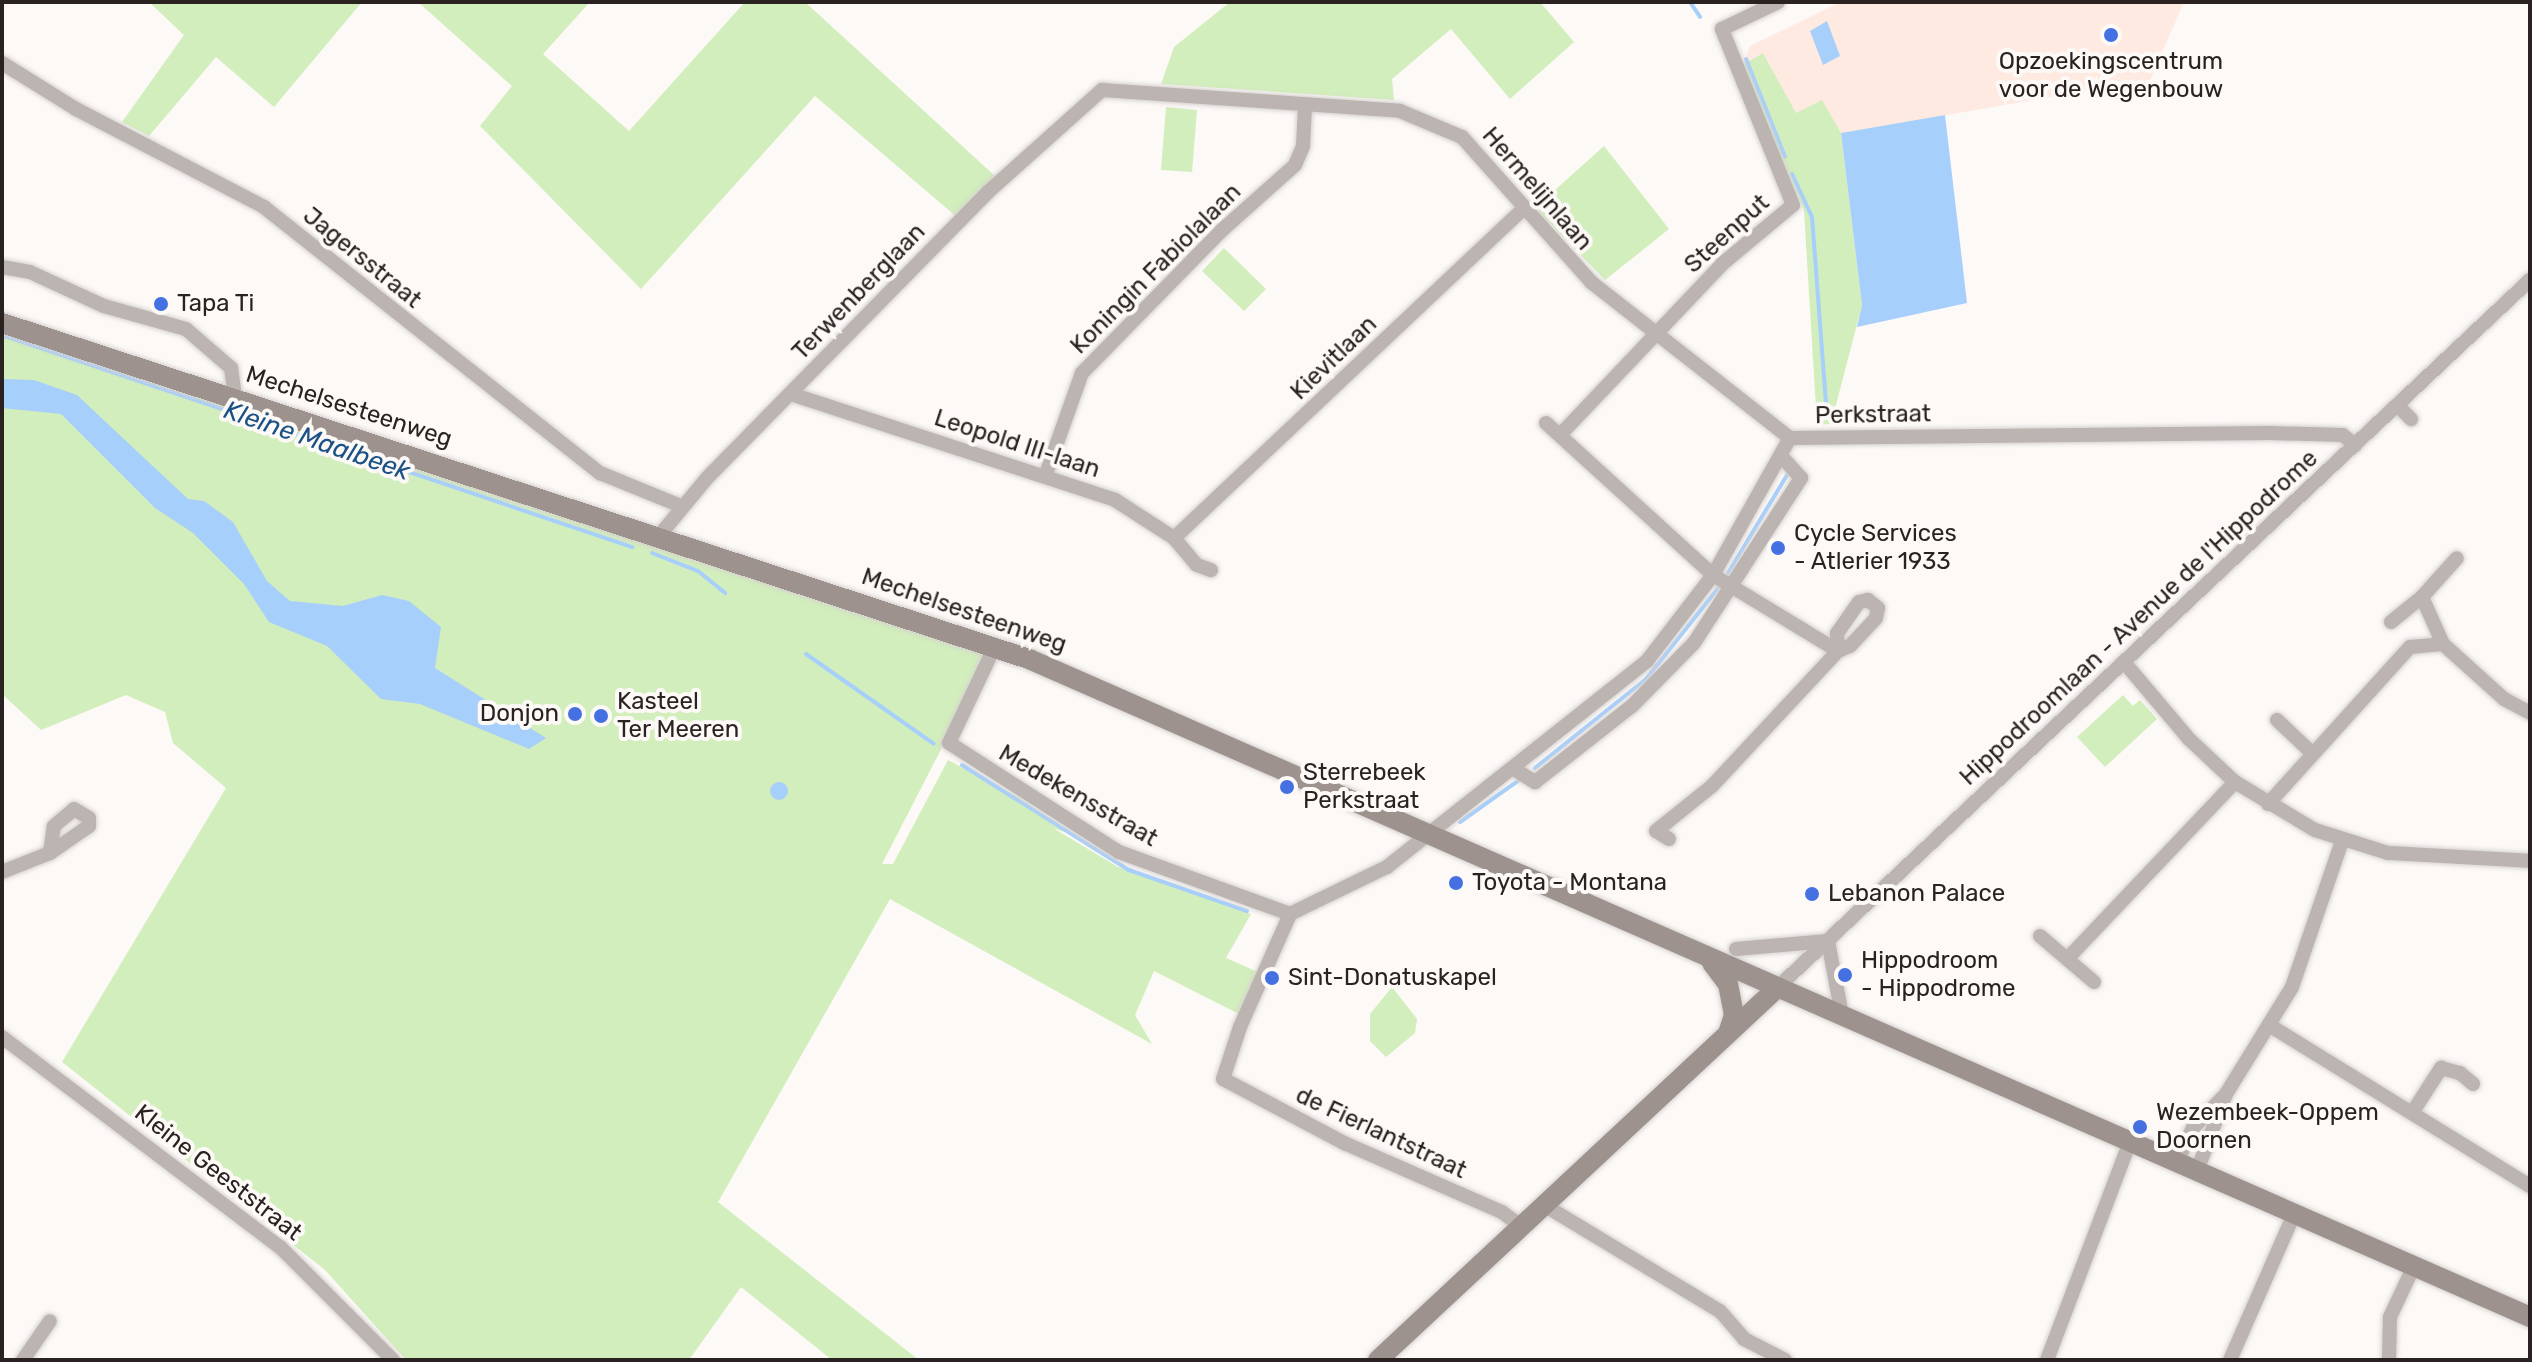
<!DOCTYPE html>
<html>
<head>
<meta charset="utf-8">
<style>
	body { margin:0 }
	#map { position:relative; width:2532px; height:1362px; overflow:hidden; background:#fcf9f7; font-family:Rubik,sans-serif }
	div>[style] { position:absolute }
	.built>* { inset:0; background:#feeae1 }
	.green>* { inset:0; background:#d2eebc }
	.water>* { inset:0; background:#a7cffb }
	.round { border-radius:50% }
	.stream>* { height:4px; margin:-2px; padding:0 2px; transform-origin:2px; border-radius:2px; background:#a7cffb }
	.roads { filter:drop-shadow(0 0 2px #d6d2d0) drop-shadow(0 0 2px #d6d2d0) }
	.minor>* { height:14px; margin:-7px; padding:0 7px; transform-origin:7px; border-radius:7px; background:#bbb4b1 }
	.secondary>* { height:20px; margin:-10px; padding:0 10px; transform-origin:10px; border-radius:10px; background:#9d928d }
	.dots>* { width:22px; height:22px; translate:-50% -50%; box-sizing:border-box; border:4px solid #fcf9f7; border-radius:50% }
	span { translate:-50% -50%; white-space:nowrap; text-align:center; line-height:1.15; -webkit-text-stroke:8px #fcf9f7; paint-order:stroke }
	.poi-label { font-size:24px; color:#292220 }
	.left { translate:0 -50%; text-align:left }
	.right { translate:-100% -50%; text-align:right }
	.street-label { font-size:24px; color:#292220 }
	.water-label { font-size:26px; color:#1a5186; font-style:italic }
	.frame { position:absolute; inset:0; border:4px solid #292220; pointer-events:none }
</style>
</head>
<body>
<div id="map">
	<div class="built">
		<i style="clip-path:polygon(1841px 2px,2184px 2px,2150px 80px,1841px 133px,1822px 101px,1796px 114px,1763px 53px,1742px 65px,1750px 46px)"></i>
	</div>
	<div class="green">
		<i style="clip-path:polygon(149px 2px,362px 2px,274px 107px,216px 57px,149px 136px,122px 122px,184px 35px)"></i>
		<i style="clip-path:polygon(418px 2px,590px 2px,543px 54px,629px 131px,745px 2px,805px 2px,995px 176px,958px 218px,815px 96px,641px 289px,480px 126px,512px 86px)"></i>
		<i style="clip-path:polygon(1230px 2px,1540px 2px,1574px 42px,1510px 99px,1451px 29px,1392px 79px,1394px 100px,1161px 84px,1174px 47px)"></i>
		<i style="clip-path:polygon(1763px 53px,1796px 113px,1822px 100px,1841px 133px,1862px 305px,1831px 424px,1817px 425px,1804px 211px,1742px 65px)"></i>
		<i style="clip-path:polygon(1166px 107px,1197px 110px,1192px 172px,1161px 170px)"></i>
		<i style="clip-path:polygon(1604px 146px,1669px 229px,1605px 280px,1535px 208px)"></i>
		<i style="clip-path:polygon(1224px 248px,1266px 289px,1244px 311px,1202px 271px)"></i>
		<i style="clip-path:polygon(2px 330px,989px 656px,882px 864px,893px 864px,948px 760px,1020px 798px,1073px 835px,1053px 828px,1118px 867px,1251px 914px,1226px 958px,1258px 972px,1239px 1014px,1154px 971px,1135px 1015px,1152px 1044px,890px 899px,718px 1202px,919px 1360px,832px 1360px,741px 1287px,689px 1360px,406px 1360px,325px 1270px,62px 1062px,226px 788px,173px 743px,165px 712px,126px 695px,41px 730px,2px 694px)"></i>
		<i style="clip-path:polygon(2123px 695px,2133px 706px,2140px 700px,2157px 719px,2105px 767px,2077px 737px)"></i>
		<i style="clip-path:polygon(1392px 987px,1417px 1019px,1415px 1033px,1386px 1057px,1370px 1041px,1370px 1014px)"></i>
	</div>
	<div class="water">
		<i style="clip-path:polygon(1827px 21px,1840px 56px,1823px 65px,1810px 31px)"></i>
		<i style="clip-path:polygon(1945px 115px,1967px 303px,1857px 327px,1862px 305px,1841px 133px)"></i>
		<i style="clip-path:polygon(2px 379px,34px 380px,77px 395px,188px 499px,204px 501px,233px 522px,267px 581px,290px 601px,343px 606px,382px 595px,409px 601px,441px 627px,435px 668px,546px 738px,529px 749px,420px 704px,381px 699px,327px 646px,269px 622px,244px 584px,193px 533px,155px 508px,61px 414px,2px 408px)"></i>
		<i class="round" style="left:770px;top:782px;width:18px;height:18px"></i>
	</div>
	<div class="stream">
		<i style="left:1690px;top:2px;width:18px;rotate:56deg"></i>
		<i style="left:1746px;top:59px;width:105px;rotate:68.3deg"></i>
		<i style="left:1792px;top:174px;width:47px;rotate:65.1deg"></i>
		<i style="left:1812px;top:217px;width:199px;rotate:85.7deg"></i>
		<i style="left:2px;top:335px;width:665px;rotate:18.6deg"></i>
		<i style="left:652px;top:553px;width:49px;rotate:21.4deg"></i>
		<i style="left:698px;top:571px;width:35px;rotate:39deg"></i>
		<i style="left:1728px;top:573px;width:118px;rotate:-58.9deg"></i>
		<i style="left:806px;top:654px;width:156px;rotate:35.1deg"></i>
		<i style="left:962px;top:765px;width:197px;rotate:32.2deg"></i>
		<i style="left:1129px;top:870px;width:125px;rotate:19.2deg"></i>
		<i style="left:1535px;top:768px;width:142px;rotate:-38.7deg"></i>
		<i style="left:1646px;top:679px;width:119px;rotate:-51.5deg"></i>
		<i style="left:1460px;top:822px;width:72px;rotate:-35.4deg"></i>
	</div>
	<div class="roads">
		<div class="minor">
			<i style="left:2px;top:63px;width:87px;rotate:31.9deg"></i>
			<i style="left:76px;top:109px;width:212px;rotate:27.5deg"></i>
			<i style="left:264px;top:207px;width:429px;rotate:38.4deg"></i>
			<i style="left:600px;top:473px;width:87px;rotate:22.2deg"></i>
			<i style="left:2px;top:267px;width:28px;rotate:10deg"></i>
			<i style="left:30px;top:272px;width:81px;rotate:24.7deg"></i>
			<i style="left:104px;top:306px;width:85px;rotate:15.7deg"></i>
			<i style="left:186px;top:329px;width:60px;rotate:40.9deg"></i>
			<i style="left:231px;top:368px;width:29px;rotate:82deg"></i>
			<i style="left:791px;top:394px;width:341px;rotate:18.1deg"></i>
			<i style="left:1115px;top:500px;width:70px;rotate:32.8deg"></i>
			<i style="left:1174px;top:538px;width:35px;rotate:50deg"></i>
			<i style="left:1197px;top:565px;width:15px;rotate:20deg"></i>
			<i style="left:2397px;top:405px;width:20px;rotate:45deg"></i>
			<i style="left:1546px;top:423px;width:226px;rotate:42.3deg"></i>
			<i style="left:1713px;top:575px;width:146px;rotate:31.3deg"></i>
			<i style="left:1560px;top:435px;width:236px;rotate:-46.5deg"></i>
			<i style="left:1722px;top:264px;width:92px;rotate:-39.7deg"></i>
			<i style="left:1793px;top:205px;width:190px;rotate:-112deg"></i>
			<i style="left:1722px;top:29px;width:62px;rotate:-25.7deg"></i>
			<i style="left:1790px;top:438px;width:480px;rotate:-0.6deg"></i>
			<i style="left:2270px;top:433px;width:73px;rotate:1.6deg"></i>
			<i style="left:2343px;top:435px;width:16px;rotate:40deg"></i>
			<i style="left:1046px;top:474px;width:107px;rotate:-70.4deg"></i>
			<i style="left:1082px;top:373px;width:199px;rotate:-45.6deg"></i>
			<i style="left:1221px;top:231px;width:99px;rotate:-41.7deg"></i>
			<i style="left:1295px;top:165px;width:21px;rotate:-67deg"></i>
			<i style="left:1303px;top:146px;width:40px;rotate:-87.1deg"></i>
			<i style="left:659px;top:536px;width:75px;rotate:-50.4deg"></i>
			<i style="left:707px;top:478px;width:402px;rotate:-45.5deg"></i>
			<i style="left:989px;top:191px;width:152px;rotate:-41.8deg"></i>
			<i style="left:1102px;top:90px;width:299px;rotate:4deg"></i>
			<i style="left:1400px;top:111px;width:67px;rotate:22.8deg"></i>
			<i style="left:1462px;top:137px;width:194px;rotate:48.3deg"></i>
			<i style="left:1591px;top:282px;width:253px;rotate:38.1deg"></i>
			<i style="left:1174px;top:538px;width:480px;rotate:-43.3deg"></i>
			<i style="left:2422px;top:597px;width:51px;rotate:65.9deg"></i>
			<i style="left:2391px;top:622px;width:40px;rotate:-39deg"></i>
			<i style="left:2422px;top:597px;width:52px;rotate:-48.1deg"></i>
			<i style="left:995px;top:646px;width:107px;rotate:115.4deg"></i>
			<i style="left:949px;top:743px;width:202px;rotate:32.7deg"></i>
			<i style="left:1119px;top:852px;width:182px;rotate:19.9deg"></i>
			<i style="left:2124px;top:662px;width:101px;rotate:49.8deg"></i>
			<i style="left:2189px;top:739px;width:63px;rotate:43.1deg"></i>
			<i style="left:2235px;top:782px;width:93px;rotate:31deg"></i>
			<i style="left:2315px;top:830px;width:77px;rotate:17.5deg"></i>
			<i style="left:2388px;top:853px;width:142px;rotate:3.2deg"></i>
			<i style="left:2277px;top:720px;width:47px;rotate:43.3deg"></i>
			<i style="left:1514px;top:769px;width:25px;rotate:32deg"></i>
			<i style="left:1535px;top:782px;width:123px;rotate:-38.1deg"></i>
			<i style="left:1632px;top:706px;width:88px;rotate:-45.5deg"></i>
			<i style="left:1694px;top:643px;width:197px;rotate:-57deg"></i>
			<i style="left:1801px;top:478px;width:27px;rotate:-132deg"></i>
			<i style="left:2268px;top:804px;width:212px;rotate:-47.9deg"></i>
			<i style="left:2410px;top:647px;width:33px;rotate:-5deg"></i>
			<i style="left:2443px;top:644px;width:82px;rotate:42deg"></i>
			<i style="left:2504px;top:699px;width:30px;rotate:28deg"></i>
			<i style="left:74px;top:809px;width:17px;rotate:31deg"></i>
			<i style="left:89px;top:818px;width:8px;rotate:90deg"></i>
			<i style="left:89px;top:826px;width:47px;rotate:145.3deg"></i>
			<i style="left:50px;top:853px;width:27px;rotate:-82deg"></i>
			<i style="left:54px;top:826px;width:26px;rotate:-40deg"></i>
			<i style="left:1669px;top:839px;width:15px;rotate:-148deg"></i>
			<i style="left:1656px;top:831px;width:72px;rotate:-38.8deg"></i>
			<i style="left:1712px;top:786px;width:185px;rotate:-47deg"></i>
			<i style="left:1838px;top:651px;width:13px;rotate:-23deg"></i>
			<i style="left:1850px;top:646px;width:38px;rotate:-47deg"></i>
			<i style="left:1876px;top:618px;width:10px;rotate:-79deg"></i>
			<i style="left:1878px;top:608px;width:13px;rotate:-141deg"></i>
			<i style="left:1868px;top:600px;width:9px;rotate:167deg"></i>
			<i style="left:1859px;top:602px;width:38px;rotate:125deg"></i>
			<i style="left:1837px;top:633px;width:18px;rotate:87deg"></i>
			<i style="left:2px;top:872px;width:52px;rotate:-21.6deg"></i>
			<i style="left:2040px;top:936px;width:71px;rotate:40.4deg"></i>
			<i style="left:1828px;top:941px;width:75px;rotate:79.3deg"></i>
			<i style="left:1736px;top:949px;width:92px;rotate:-5deg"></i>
			<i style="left:2068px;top:958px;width:243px;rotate:-46.5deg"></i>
			<i style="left:1777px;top:988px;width:1034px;rotate:-43.24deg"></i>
			<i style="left:2269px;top:1025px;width:307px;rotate:31.7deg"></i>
			<i style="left:2px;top:1037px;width:348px;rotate:37.1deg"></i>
			<i style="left:280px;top:1247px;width:160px;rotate:45deg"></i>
			<i style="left:2412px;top:1113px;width:54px;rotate:-57.2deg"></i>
			<i style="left:2441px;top:1068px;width:20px;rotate:15deg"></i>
			<i style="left:2460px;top:1073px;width:17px;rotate:40deg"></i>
			<i style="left:2177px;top:1162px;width:38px;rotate:-65deg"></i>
			<i style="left:2193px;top:1128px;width:43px;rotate:-45.9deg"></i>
			<i style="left:2197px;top:1171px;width:82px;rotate:-69.4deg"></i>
			<i style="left:2226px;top:1094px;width:126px;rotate:-58.3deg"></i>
			<i style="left:2292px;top:987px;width:154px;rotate:-71.1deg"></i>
			<i style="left:1544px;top:1205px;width:205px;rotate:31.1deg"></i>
			<i style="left:1720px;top:1311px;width:37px;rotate:49deg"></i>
			<i style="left:1744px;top:1339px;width:46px;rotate:27.1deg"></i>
			<i style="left:1521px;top:1226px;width:24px;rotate:-144deg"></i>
			<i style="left:1502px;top:1212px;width:170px;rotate:-156.4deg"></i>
			<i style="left:1346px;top:1144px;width:139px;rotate:-152.1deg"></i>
			<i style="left:1223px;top:1079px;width:55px;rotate:-71.9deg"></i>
			<i style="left:1240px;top:1027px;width:124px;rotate:-66.1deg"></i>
			<i style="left:1290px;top:914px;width:108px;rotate:-25.9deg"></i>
			<i style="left:1387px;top:867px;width:332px;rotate:-38.4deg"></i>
			<i style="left:1647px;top:661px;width:108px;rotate:-52.5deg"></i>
			<i style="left:1713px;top:575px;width:157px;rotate:-60.7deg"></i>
			<i style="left:23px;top:1360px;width:47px;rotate:-55.3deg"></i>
			<i style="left:2047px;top:1360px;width:234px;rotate:-69.2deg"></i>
			<i style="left:2230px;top:1360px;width:159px;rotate:-66.3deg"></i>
			<i style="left:2389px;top:1360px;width:43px;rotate:-88.7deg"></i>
			<i style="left:2390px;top:1317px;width:56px;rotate:-64.8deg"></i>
		</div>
		<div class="secondary">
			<i style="left:2px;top:323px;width:1081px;rotate:18.12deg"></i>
			<i style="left:1029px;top:659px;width:1639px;rotate:23.67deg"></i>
			<i style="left:1712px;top:963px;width:26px;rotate:53deg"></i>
			<i style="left:1728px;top:984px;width:32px;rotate:79deg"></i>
			<i style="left:1734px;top:1015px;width:19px;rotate:108deg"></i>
			<i style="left:1378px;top:1360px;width:546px;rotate:-42.99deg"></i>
		</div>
	</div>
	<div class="dots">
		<i style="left:2111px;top:35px;background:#4470e2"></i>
		<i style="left:161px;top:304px;background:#4470e2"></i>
		<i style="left:1778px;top:548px;background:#4470e2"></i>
		<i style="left:575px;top:714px;background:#4470e2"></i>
		<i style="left:601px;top:716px;background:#4470e2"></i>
		<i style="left:1287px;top:787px;background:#4470e2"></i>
		<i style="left:1456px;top:883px;background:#4470e2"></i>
		<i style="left:1812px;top:894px;background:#4470e2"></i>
		<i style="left:1845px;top:975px;background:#4470e2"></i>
		<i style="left:1272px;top:978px;background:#4470e2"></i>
		<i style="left:2140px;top:1127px;background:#4470e2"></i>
	</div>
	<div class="poi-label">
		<span style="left:2111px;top:76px">Opzoekingscentrum<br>voor de Wegenbouw</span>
		<span class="left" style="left:177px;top:304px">Tapa Ti</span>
		<span class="left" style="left:1794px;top:548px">Cycle Services<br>- Atlerier 1933</span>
		<span class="left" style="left:617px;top:716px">Kasteel<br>Ter Meeren</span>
		<span class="right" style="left:559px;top:714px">Donjon</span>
		<span class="left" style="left:1303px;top:787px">Sterrebeek<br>Perkstraat</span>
		<span class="left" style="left:1472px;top:883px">Toyota - Montana</span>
		<span class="left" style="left:1828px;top:894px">Lebanon Palace</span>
		<span class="left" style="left:1861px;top:975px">Hippodroom<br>- Hippodrome</span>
		<span class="left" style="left:1288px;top:978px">Sint-Donatuskapel</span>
		<span class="left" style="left:2156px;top:1127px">Wezembeek-Oppem<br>Doornen</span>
	</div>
	<div class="street-label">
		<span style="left:1537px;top:189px;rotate:49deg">Hermelijnlaan</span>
		<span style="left:1727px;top:234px;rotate:-42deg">Steenput</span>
		<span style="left:362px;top:258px;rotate:39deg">Jagersstraat</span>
		<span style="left:1156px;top:269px;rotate:-45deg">Koningin Fabiolalaan</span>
		<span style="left:859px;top:292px;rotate:-46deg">Terwenberglaan</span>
		<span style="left:1334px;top:358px;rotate:-44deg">Kievitlaan</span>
		<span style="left:349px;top:407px;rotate:18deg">Mechelsesteenweg</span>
		<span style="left:1873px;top:415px;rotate:-1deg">Perkstraat</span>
		<span style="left:1017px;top:444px;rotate:18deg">Leopold III-laan</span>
		<span style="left:964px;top:611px;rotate:19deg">Mechelsesteenweg</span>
		<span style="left:2139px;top:618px;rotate:-43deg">Hippodroomlaan - Avenue de l'Hippodrome</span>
		<span style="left:1078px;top:796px;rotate:30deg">Medekensstraat</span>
		<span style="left:1381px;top:1133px;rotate:25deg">de Fierlantstraat</span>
		<span style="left:218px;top:1173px;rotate:38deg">Kleine Geeststraat</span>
	</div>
	<div class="water-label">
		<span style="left:317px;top:441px;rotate:19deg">Kleine Maalbeek</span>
	</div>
	<div class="frame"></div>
</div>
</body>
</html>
